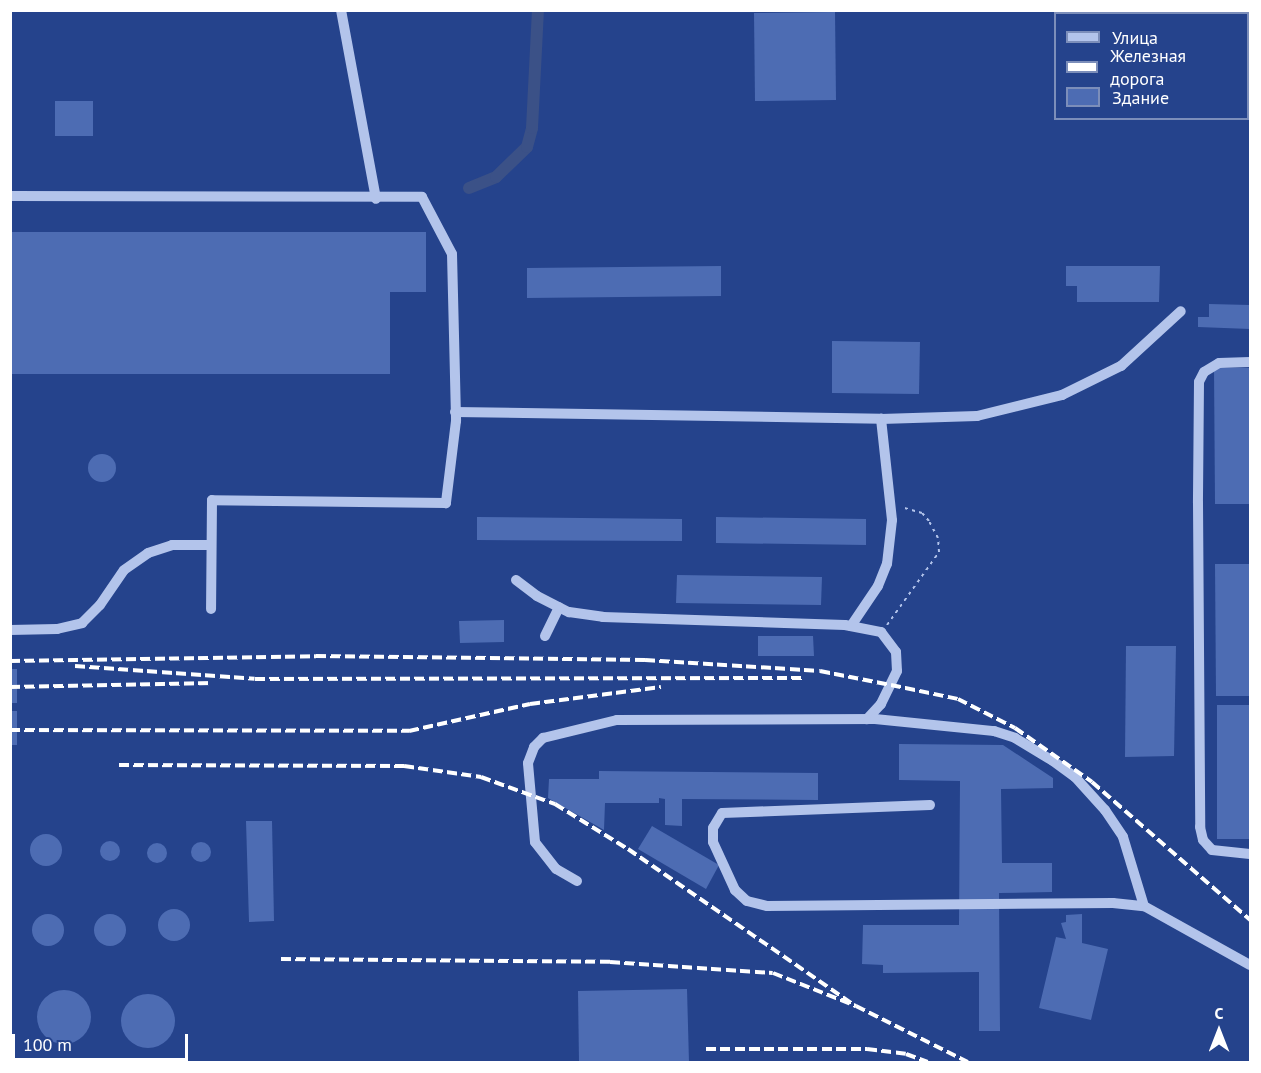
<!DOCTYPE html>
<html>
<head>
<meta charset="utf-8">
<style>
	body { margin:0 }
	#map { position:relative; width:1261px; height:1073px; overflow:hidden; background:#25438c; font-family:"PT Sans",sans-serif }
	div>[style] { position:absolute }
	.canal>* { height:12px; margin:-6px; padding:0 6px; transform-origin:6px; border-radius:6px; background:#3b5187 }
	.building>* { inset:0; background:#4d6cb3 }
	.round { border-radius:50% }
	.path>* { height:2px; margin-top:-1px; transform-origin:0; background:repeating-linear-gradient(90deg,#b3c4eb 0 3px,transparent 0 7.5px) }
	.minor>* { height:10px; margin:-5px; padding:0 5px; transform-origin:5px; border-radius:5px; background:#b3c4eb }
	.rail>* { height:4px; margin-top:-2px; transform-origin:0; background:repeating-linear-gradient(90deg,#fff 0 10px,transparent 0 14.5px) }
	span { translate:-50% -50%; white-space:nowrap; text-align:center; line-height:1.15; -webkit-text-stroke:6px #25438c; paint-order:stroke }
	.frame { position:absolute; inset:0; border:12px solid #fff; pointer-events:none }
	.legend { position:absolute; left:1054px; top:12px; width:195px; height:108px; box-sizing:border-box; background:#25438c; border:2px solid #7c8eba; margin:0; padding:8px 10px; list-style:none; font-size:18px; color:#fff }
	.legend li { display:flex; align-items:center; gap:12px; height:30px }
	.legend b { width:30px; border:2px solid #7c8eba }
	.north { position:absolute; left:1189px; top:1001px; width:60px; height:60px; -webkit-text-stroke:4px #25438c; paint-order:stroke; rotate:0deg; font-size:16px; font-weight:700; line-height:24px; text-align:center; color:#fff }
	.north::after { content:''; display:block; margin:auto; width:21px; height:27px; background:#fff; clip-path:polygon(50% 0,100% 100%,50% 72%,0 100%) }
	.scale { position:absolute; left:12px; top:1034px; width:176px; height:27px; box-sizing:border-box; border:3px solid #fff; border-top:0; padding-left:8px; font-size:18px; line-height:21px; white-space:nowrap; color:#fff; -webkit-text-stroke:4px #25438c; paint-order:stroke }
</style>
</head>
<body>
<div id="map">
	<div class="canal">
		<i style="left:469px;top:188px;width:29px;rotate:-22deg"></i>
		<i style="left:496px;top:177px;width:43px;rotate:-44.1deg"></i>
		<i style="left:527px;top:147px;width:20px;rotate:-75deg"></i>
		<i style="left:532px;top:128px;width:118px;rotate:-87.1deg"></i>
	</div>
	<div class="building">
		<i style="clip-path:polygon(835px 12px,836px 100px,755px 101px,754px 13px)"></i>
		<i style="clip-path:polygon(55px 101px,93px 101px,93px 136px,55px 136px)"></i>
		<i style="clip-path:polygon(10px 232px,426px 232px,426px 292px,390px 292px,390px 374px,10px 374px)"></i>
		<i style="clip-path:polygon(721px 266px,721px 296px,527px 298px,527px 268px)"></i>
		<i style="clip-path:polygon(1066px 266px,1160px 266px,1159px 302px,1077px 302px,1077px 286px,1066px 286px)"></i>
		<i style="clip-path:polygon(1209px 304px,1250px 305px,1250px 329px,1198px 327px,1198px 317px,1209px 317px)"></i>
		<i style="clip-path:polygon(832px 341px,920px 342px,919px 394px,832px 393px)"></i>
		<i style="clip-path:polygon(1214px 368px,1250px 368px,1250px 504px,1215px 504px)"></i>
		<i class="round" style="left:88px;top:454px;width:28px;height:28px"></i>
		<i style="clip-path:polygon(477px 517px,682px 519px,682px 541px,477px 540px)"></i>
		<i style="clip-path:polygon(716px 517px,866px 519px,866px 545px,716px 543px)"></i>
		<i style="clip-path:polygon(1215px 564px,1250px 564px,1250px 696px,1216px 696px)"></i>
		<i style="clip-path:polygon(677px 575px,822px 577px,821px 605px,676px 603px)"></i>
		<i style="clip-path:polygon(504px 620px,504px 642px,460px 643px,459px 621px)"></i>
		<i style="clip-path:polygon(758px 636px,813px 636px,814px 656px,758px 656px)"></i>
		<i style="clip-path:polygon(1126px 646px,1176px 646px,1174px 756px,1125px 757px)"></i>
		<i style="clip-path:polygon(10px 669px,17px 669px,17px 703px,10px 703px)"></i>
		<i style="clip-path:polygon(1217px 705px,1250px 705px,1250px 839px,1217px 839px)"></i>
		<i style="clip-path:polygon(10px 711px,17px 711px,17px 745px,10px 745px)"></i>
		<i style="clip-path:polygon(899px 744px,1003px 745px,1053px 778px,1053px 788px,1001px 789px,1002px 863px,1052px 863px,1052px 892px,999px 893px,1000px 1031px,979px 1031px,979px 972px,883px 973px,883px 965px,862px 964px,863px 925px,959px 925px,960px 781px,899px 780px)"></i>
		<i style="clip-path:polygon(599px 771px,818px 773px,818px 800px,682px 799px,682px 826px,665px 825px,665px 799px,659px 798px,659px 803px,605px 803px,604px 830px,548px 798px,549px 779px,599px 779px)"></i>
		<i style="clip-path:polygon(246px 821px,272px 821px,274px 921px,249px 922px)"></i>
		<i style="clip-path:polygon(652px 826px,719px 865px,706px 889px,638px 849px)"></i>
		<i class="round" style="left:30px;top:834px;width:32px;height:32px"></i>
		<i class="round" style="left:100px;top:841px;width:20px;height:20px"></i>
		<i class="round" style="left:191px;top:842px;width:20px;height:20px"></i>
		<i class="round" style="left:147px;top:843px;width:20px;height:20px"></i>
		<i class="round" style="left:158px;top:909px;width:32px;height:32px"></i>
		<i class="round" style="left:32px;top:914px;width:32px;height:32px"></i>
		<i class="round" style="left:94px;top:914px;width:32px;height:32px"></i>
		<i style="clip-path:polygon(1082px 914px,1082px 943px,1108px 949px,1091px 1020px,1039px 1008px,1056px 937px,1066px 939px,1061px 923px,1066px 922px,1066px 915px)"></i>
		<i style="clip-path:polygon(687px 989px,689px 1062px,579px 1062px,578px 991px)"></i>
		<i class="round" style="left:37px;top:990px;width:54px;height:54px"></i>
		<i class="round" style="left:121px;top:994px;width:54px;height:54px"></i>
	</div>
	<div class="path">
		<i style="left:887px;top:625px;width:90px;rotate:-54.5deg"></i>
		<i style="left:939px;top:552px;width:14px;rotate:-94deg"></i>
		<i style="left:938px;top:538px;width:19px;rotate:-118deg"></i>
		<i style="left:929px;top:521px;width:11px;rotate:-131deg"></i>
		<i style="left:922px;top:513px;width:22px;rotate:-164deg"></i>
	</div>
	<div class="minor">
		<i style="left:341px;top:10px;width:192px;rotate:79.5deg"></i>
		<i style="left:10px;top:196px;width:412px;rotate:0.1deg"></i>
		<i style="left:422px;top:197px;width:64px;rotate:62.2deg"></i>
		<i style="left:452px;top:254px;width:167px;rotate:88.6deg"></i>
		<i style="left:456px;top:421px;width:83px;rotate:97deg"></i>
		<i style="left:446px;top:503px;width:234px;rotate:-179.3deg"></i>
		<i style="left:212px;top:500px;width:109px;rotate:90.5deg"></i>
		<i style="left:1250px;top:362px;width:31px;rotate:178deg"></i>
		<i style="left:1219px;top:363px;width:17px;rotate:149deg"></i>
		<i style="left:1204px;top:372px;width:11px;rotate:117deg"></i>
		<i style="left:1199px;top:382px;width:121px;rotate:90.5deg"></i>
		<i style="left:1198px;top:503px;width:324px;rotate:89.6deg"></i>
		<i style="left:1200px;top:827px;width:13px;rotate:77deg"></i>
		<i style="left:1203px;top:840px;width:13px;rotate:48deg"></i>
		<i style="left:1212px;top:850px;width:38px;rotate:6deg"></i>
		<i style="left:455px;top:412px;width:426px;rotate:0.9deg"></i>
		<i style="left:516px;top:580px;width:26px;rotate:37deg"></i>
		<i style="left:537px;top:596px;width:36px;rotate:27deg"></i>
		<i style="left:569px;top:612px;width:34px;rotate:8deg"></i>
		<i style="left:603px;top:617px;width:242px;rotate:1.9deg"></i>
		<i style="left:845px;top:625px;width:37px;rotate:11deg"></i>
		<i style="left:881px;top:632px;width:25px;rotate:53deg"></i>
		<i style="left:896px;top:652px;width:19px;rotate:87deg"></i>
		<i style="left:897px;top:671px;width:37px;rotate:116deg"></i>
		<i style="left:881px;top:704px;width:21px;rotate:133deg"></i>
		<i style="left:851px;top:626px;width:48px;rotate:-56deg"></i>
		<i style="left:878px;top:586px;width:24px;rotate:-68deg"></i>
		<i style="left:887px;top:564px;width:44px;rotate:-83.5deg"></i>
		<i style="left:892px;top:520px;width:102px;rotate:-96.2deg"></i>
		<i style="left:881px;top:419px;width:96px;rotate:-1.8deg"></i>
		<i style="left:977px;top:416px;width:88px;rotate:-13.9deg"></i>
		<i style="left:1062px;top:395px;width:66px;rotate:-26.2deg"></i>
		<i style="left:1121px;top:366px;width:81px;rotate:-42.5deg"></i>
		<i style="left:10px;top:630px;width:47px;rotate:-1.2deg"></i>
		<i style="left:57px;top:629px;width:26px;rotate:-13deg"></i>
		<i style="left:82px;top:623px;width:25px;rotate:-45deg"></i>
		<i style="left:100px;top:605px;width:42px;rotate:-55.6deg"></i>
		<i style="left:124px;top:570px;width:29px;rotate:-35deg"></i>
		<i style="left:148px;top:553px;width:25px;rotate:-18deg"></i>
		<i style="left:172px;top:545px;width:39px"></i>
		<i style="left:545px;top:636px;width:32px;rotate:-64deg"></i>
		<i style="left:930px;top:805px;width:208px;rotate:177.8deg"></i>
		<i style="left:722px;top:813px;width:17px;rotate:121deg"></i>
		<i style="left:713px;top:828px;width:14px;rotate:90deg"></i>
		<i style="left:713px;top:842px;width:53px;rotate:65.4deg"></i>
		<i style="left:735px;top:890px;width:16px;rotate:43deg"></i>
		<i style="left:747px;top:901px;width:21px;rotate:14deg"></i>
		<i style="left:767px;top:906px;width:346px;rotate:-0.5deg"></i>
		<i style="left:1113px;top:903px;width:31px;rotate:6deg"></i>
		<i style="left:1144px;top:906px;width:121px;rotate:29.1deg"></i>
		<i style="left:577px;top:881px;width:24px;rotate:-150deg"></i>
		<i style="left:556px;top:869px;width:34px;rotate:-128deg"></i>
		<i style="left:535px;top:842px;width:79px;rotate:-95.1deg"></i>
		<i style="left:528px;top:763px;width:17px;rotate:-69deg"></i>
		<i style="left:534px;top:747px;width:13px;rotate:-45deg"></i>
		<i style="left:543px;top:738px;width:76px;rotate:-13.7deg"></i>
		<i style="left:617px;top:720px;width:258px;rotate:-0.2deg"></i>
		<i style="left:875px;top:719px;width:120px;rotate:5.8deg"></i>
		<i style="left:994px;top:731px;width:22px;rotate:18deg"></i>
		<i style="left:1015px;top:738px;width:44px;rotate:31.2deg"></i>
		<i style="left:1053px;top:761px;width:27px;rotate:36deg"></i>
		<i style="left:1075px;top:777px;width:45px;rotate:47.7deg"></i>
		<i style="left:1105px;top:810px;width:32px;rotate:56deg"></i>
		<i style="left:1123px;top:837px;width:72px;rotate:73.1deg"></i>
	</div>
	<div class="rail">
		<i style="left:10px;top:661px;width:306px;rotate:-0.9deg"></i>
		<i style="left:316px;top:656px;width:329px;rotate:0.7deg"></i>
		<i style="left:645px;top:660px;width:175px;rotate:3.6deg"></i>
		<i style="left:820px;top:671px;width:72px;rotate:11.2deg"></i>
		<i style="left:891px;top:685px;width:68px;rotate:11.8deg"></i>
		<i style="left:958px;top:699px;width:64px;rotate:27deg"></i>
		<i style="left:1015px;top:728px;width:94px;rotate:35deg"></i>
		<i style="left:1092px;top:782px;width:210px;rotate:41.1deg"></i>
		<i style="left:75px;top:666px;width:180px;rotate:4.1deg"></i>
		<i style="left:255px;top:679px;width:549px;rotate:-0.1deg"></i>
		<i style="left:10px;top:687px;width:203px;rotate:-1.1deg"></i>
		<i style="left:10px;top:730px;width:399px;rotate:0.1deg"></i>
		<i style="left:409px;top:731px;width:124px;rotate:-12.6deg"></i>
		<i style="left:530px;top:704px;width:132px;rotate:-7.4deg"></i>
		<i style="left:119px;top:765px;width:285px;rotate:0.2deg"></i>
		<i style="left:404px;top:766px;width:78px;rotate:8.1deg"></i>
		<i style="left:481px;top:777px;width:79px;rotate:20deg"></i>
		<i style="left:555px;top:804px;width:86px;rotate:31.7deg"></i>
		<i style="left:628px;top:849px;width:277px;rotate:34.6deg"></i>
		<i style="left:281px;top:959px;width:329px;rotate:0.5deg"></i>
		<i style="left:610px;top:962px;width:163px;rotate:3.9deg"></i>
		<i style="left:773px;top:973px;width:89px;rotate:21.7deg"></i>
		<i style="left:856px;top:1006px;width:125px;rotate:26.6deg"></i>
		<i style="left:706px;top:1049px;width:161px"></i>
		<i style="left:867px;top:1049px;width:39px;rotate:7deg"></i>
		<i style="left:906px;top:1054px;width:23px;rotate:20deg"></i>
	</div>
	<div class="frame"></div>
	<ul class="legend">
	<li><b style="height:8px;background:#b3c4eb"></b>Улица</li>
	<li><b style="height:8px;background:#fff"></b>Железная дорога</li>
	<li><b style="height:16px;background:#4d6cb3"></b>Здание</li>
	</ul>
	<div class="north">С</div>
	<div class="scale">100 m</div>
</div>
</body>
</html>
